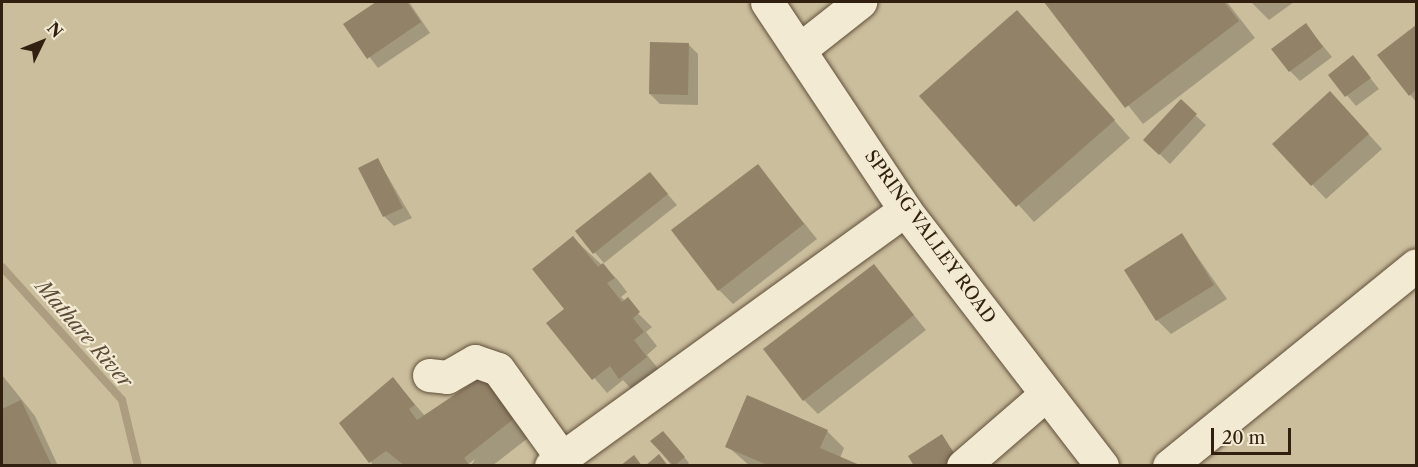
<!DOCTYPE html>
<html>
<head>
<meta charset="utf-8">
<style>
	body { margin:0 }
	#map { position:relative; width:1418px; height:467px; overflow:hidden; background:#ebdeba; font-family:"Libre Caslon Text",serif }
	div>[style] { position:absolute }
	.green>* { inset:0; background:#cbbe9d }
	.shadow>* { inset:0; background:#0003 }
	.stream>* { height:8px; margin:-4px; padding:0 4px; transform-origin:4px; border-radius:4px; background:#ac9d80 }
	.building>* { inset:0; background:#928268 }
	.roads { filter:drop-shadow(0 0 2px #604f3a) drop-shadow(0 0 2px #604f3a) }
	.minor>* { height:33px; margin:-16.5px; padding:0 16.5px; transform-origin:16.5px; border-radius:16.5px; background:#f2ead2 }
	span { translate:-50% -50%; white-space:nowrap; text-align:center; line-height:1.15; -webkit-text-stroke:4.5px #f2ead2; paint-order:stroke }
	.street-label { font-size:18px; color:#311f0f }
	.water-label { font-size:20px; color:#5c4b37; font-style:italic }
	.frame { position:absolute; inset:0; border:3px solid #311f0f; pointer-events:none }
	.north { position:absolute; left:12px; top:12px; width:60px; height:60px; -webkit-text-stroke:4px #f2ead2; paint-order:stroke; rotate:47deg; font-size:16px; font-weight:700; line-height:24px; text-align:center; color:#311f0f }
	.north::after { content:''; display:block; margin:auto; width:21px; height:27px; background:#311f0f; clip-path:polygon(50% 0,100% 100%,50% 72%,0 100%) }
	.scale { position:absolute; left:1211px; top:428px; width:80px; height:27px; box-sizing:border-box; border:3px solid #311f0f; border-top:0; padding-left:8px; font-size:18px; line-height:21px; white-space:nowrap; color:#311f0f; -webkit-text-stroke:4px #f2ead2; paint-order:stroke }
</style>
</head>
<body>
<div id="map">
	<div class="green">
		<i style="clip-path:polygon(2px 2px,1416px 2px,1416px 465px,2px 465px)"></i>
	</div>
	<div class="shadow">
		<i style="clip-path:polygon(379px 2px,409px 2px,430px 33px,378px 68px,345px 25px)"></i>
		<i style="clip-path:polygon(1046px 2px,1227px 2px,1255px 38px,1143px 124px)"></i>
		<i style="clip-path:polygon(1251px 2px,1294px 2px,1269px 20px)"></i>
		<i style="clip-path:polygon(1017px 12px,1130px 138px,1034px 222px,921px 96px)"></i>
		<i style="clip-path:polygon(1306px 25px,1332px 57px,1300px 81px,1290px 71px)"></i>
		<i style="clip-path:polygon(1416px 27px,1416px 102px,1379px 55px)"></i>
		<i style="clip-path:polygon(688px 44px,698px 54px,698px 105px,660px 104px,650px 94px)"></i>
		<i style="clip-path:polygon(1353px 57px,1379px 89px,1356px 106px,1330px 75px)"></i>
		<i style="clip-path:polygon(1181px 102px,1206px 125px,1170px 164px,1145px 140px)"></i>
		<i style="clip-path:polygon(1344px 107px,1382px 149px,1326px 199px,1274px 144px)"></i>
		<i style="clip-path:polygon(378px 160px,412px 218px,394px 226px,384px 216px)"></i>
		<i style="clip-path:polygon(758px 166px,817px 239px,733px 304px,719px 290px)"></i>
		<i style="clip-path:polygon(650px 174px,677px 205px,604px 263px,577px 232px)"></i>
		<i style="clip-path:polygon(1182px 235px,1227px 299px,1171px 334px,1157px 320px)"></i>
		<i style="clip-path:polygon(573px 238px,617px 279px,627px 292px,621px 297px,652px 327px,646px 332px,657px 346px,647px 355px,660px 371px,634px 392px,623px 380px,607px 393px,548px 323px,566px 309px)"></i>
		<i style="clip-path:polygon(874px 266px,926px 330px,818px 414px,804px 400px)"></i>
		<i style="clip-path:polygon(2px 375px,35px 416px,58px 466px,2px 466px)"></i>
		<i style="clip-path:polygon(483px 377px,532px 435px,492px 466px,471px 466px,475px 459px,466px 466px,374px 466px,341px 424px,393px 379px,425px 416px)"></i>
		<i style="clip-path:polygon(827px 431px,844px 448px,840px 458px,858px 466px,750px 466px,727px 446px)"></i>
		<i style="clip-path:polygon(942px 436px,964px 466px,915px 466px)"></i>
		<i style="clip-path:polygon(668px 437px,689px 463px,685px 466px,672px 466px,652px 441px)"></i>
	</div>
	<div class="stream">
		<i style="left:2px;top:267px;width:179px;rotate:47.9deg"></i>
		<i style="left:122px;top:400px;width:68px;rotate:76.4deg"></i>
	</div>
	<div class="building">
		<i style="clip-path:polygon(376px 2px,407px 2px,421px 22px,367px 59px,343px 24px)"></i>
		<i style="clip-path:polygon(1044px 2px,1224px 2px,1239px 21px,1125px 108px)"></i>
		<i style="clip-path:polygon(1017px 10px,1115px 120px,1016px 207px,919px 96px)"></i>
		<i style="clip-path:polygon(1306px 23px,1323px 47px,1289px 72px,1271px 49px)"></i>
		<i style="clip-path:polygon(1416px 25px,1416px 90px,1409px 96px,1377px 55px)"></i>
		<i style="clip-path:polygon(650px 42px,689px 43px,688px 95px,649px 94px)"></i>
		<i style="clip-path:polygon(1353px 55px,1371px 78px,1345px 97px,1328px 75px)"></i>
		<i style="clip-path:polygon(1330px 91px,1369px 134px,1311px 186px,1272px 144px)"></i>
		<i style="clip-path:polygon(1181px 99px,1197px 114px,1159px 155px,1143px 140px)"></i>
		<i style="clip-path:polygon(378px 158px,403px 208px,383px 217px,358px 168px)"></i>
		<i style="clip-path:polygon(758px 164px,804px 224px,718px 291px,671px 230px)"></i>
		<i style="clip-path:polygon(650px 172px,668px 194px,593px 254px,575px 231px)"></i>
		<i style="clip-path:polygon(1182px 233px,1214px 285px,1156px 321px,1124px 270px)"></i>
		<i style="clip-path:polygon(573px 236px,598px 267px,603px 263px,615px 278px,607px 283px,622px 302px,628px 297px,640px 312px,633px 318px,644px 332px,634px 340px,647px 357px,619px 379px,610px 366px,592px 380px,546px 323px,564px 309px,532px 269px)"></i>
		<i style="clip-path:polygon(874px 264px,914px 315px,803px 401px,763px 349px)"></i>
		<i style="clip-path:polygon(484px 375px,516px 417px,464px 458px,470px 466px,405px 466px,386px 451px,369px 463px,339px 423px,393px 377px,415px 405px,409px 409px,417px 420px)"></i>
		<i style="clip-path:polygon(747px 395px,828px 430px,820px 448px,862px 466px,770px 466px,725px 447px)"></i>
		<i style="clip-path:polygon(21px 400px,52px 466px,2px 466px,2px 409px)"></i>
		<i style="clip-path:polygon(663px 431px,685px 457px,674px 466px,650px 441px)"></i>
		<i style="clip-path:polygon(942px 434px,956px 457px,942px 466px,914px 466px,908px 456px)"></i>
		<i style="clip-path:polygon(659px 454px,668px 466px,645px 466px)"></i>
		<i style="clip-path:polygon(634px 455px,642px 466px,620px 466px)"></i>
	</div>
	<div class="roads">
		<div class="minor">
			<i style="left:767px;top:2px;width:250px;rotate:56.4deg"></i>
			<i style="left:905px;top:210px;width:323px;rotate:52.4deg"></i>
			<i style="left:799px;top:50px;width:78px;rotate:-38.2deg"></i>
			<i style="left:429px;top:375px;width:18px;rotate:6deg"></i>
			<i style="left:447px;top:377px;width:32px;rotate:-30deg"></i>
			<i style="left:475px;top:361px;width:24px;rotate:19deg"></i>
			<i style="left:498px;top:369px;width:110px;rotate:54.3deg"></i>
			<i style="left:551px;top:466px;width:437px;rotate:-35.9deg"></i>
			<i style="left:963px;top:466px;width:110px;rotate:-40.9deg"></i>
			<i style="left:1169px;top:466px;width:318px;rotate:-39.1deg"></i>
		</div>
	</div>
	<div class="street-label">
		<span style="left:930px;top:237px;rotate:54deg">SPRING VALLEY ROAD</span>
	</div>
	<div class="water-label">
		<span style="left:84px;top:334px;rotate:49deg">Mathare River</span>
	</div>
	<div class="frame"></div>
	<div class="north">N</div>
	<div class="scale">20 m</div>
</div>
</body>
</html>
